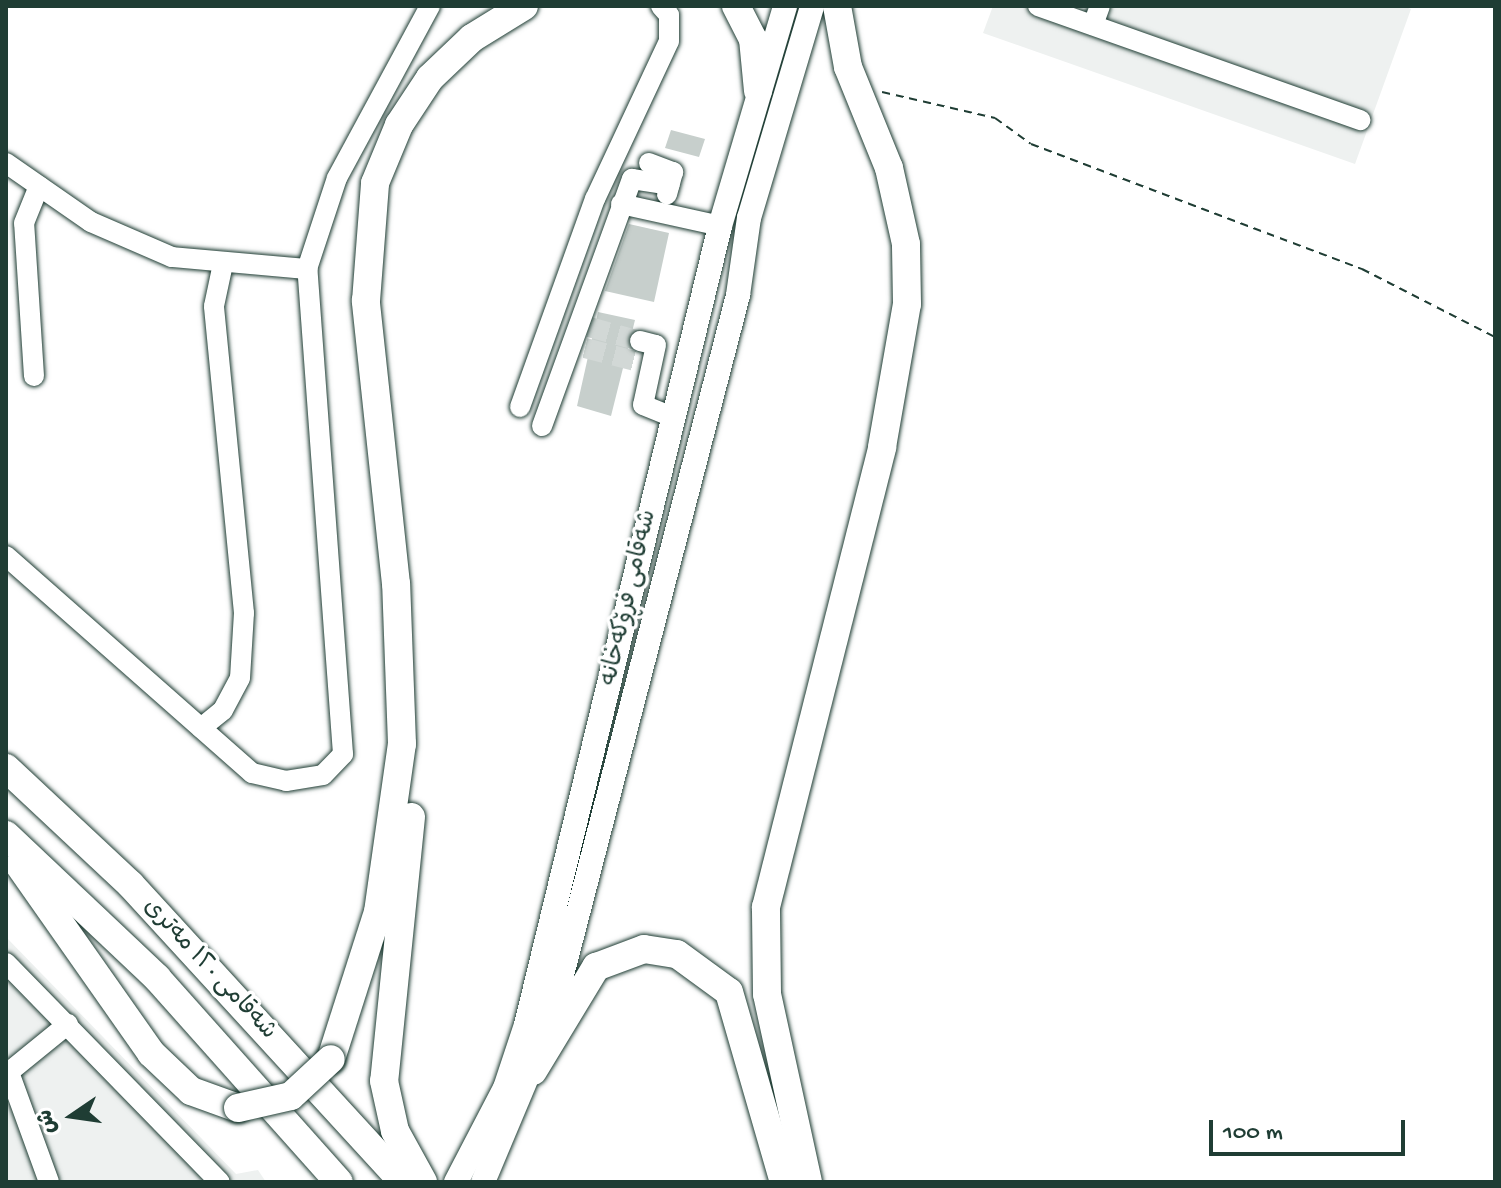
<!DOCTYPE html>
<html>
<head>
<meta charset="utf-8">
<style>
	body { margin:0 }
	#map { position:relative; width:1501px; height:1188px; overflow:hidden; background:#fff; font-family:"Gochi Hand","Playpen Sans Arabic",sans-serif }
	div>[style] { position:absolute }
	.built>* { inset:0; background:#eef1f0 }
	.building>* { inset:0; background:#c7cfcc }
	.minor-tunnel>* { height:20px; margin-top:-10px; transform-origin:0; background:repeating-linear-gradient(90deg,#d2d8d6 0 20px,transparent 0 30px) }
	.path>* { height:2px; margin-top:-1px; transform-origin:0; background:repeating-linear-gradient(90deg,#1f3d34 0 8px,transparent 0 14px) }
	.roads { filter:drop-shadow(0 0 2px #1f3d34) drop-shadow(0 0 2px #1f3d34) }
	.minor>* { height:20px; margin:-10px; padding:0 10px; transform-origin:10px; border-radius:10px; background:#fff }
	.major>* { height:24px; margin:-12px; padding:0 12px; transform-origin:12px; border-radius:12px; background:#fff }
	.highway>* { height:28px; margin:-14px; padding:0 14px; transform-origin:14px; border-radius:14px; background:#fff }
	.bridges { filter:drop-shadow(0 0 2px #1f3d34) drop-shadow(0 0 2px #1f3d34) }
	.highway-bridge>* { height:28px; margin:-14px; padding:0 14px; transform-origin:14px; border-radius:14px; background:#fff }
	span { translate:-50% -50%; white-space:nowrap; text-align:center; line-height:1.15; -webkit-text-stroke:7px #fff; paint-order:stroke }
	.street-label { font-size:24px; color:#1f3d34 }
	.frame { position:absolute; inset:0; border:8px solid #1f3d34; pointer-events:none }
	.north { position:absolute; left:32px; top:1076px; width:80px; height:80px; -webkit-text-stroke:6px #fff; paint-order:stroke; rotate:257deg; font-size:22px; font-weight:700; line-height:32px; text-align:center; color:#1f3d34 }
	.north::after { content:''; display:block; margin:auto; width:28px; height:36px; background:#1f3d34; clip-path:polygon(50% 0,100% 100%,50% 72%,0 100%) }
	.scale { position:absolute; left:1209px; top:1120px; width:196px; height:36px; box-sizing:border-box; border:4px solid #1f3d34; border-top:0; padding-left:10px; font-size:24px; line-height:28px; white-space:nowrap; color:#1f3d34; -webkit-text-stroke:6px #fff; paint-order:stroke }
</style>
</head>
<body>
<div id="map">
	<div class="built">
		<i style="clip-path:polygon(993px 6px,1403px 6px,1411px 9px,1355px 164px,983px 33px)"></i>
		<i style="clip-path:polygon(6px 937px,236px 1174px,258px 1170px,266px 1182px,6px 1182px)"></i>
	</div>
	<div class="building">
		<i style="clip-path:polygon(671px 130px,705px 139px,699px 157px,665px 148px)"></i>
		<i style="clip-path:polygon(629px 224px,669px 233px,654px 302px,605px 291px)"></i>
		<i style="clip-path:polygon(598px 312px,635px 320px,611px 416px,577px 406px)"></i>
	</div>
	<div class="minor-tunnel">
		<i style="left:589px;top:327px;width:53px;rotate:15.4deg"></i>
		<i style="left:585px;top:348px;width:52px;rotate:14.6deg"></i>
	</div>
	<div class="path">
		<i style="left:882px;top:92px;width:116px;rotate:13deg"></i>
		<i style="left:995px;top:118px;width:44px;rotate:35.8deg"></i>
		<i style="left:1031px;top:144px;width:354px;rotate:20.7deg"></i>
		<i style="left:1362px;top:269px;width:149px;rotate:27.1deg"></i>
	</div>
	<div class="roads">
		<div class="minor">
			<i style="left:1038px;top:6px;width:342px;rotate:19.5deg"></i>
			<i style="left:1093px;top:25px;width:20px;rotate:-70deg"></i>
			<i style="left:6px;top:163px;width:103px;rotate:34.8deg"></i>
			<i style="left:91px;top:222px;width:88px;rotate:23.4deg"></i>
			<i style="left:172px;top:257px;width:136px;rotate:5.1deg"></i>
			<i style="left:649px;top:163px;width:26px;rotate:21deg"></i>
			<i style="left:673px;top:172px;width:23px;rotate:105deg"></i>
			<i style="left:621px;top:204px;width:101px;rotate:12.5deg"></i>
			<i style="left:640px;top:341px;width:16px;rotate:14deg"></i>
			<i style="left:656px;top:345px;width:61px;rotate:102.2deg"></i>
			<i style="left:643px;top:405px;width:32px;rotate:22deg"></i>
			<i style="left:34px;top:376px;width:153px;rotate:-93.7deg"></i>
			<i style="left:24px;top:223px;width:40px;rotate:-68deg"></i>
			<i style="left:520px;top:407px;width:221px;rotate:-70.2deg"></i>
			<i style="left:595px;top:199px;width:174px;rotate:-64.9deg"></i>
			<i style="left:669px;top:41px;width:26px;rotate:-90deg"></i>
			<i style="left:669px;top:15px;width:12px;rotate:-132deg"></i>
			<i style="left:542px;top:426px;width:263px;rotate:-70deg"></i>
			<i style="left:632px;top:179px;width:38px;rotate:9deg"></i>
			<i style="left:6px;top:556px;width:328px;rotate:41.4deg"></i>
			<i style="left:252px;top:773px;width:35px;rotate:13deg"></i>
			<i style="left:286px;top:781px;width:37px;rotate:-9deg"></i>
			<i style="left:323px;top:775px;width:29px;rotate:-46deg"></i>
			<i style="left:343px;top:754px;width:486px;rotate:-94.2deg"></i>
			<i style="left:307px;top:269px;width:96px;rotate:-71.8deg"></i>
			<i style="left:337px;top:178px;width:196px;rotate:-61.6deg"></i>
			<i style="left:201px;top:728px;width:28px;rotate:-39deg"></i>
			<i style="left:223px;top:710px;width:36px;rotate:-62deg"></i>
			<i style="left:240px;top:678px;width:65px;rotate:-86.5deg"></i>
			<i style="left:244px;top:613px;width:308px;rotate:-95.6deg"></i>
			<i style="left:214px;top:306px;width:40px;rotate:-78deg"></i>
			<i style="left:6px;top:963px;width:306px;rotate:45.7deg"></i>
			<i style="left:49px;top:1182px;width:117px;rotate:-110deg"></i>
			<i style="left:9px;top:1072px;width:76px;rotate:-39.1deg"></i>
		</div>
		<div class="major">
			<i style="left:456px;top:1182px;width:106px;rotate:-62.5deg"></i>
			<i style="left:505px;top:1088px;width:66px;rotate:-71.6deg"></i>
			<i style="left:526px;top:1025px;width:822px;rotate:-76.35deg"></i>
			<i style="left:720px;top:226px;width:229px;rotate:-73.5deg"></i>
			<i style="left:483px;top:1182px;width:170px;rotate:-67.2deg"></i>
			<i style="left:549px;top:1025px;width:754px;rotate:-75.48deg"></i>
			<i style="left:738px;top:295px;width:78px;rotate:-81.9deg"></i>
			<i style="left:749px;top:218px;width:221px;rotate:-73.4deg"></i>
		</div>
		<div class="highway">
			<i style="left:736px;top:6px;width:37px;rotate:63deg"></i>
			<i style="left:753px;top:39px;width:52px;rotate:84.5deg"></i>
			<i style="left:6px;top:768px;width:170px;rotate:43.1deg"></i>
			<i style="left:130px;top:884px;width:404px;rotate:47.5deg"></i>
			<i style="left:411px;top:817px;width:265px;rotate:95.8deg"></i>
			<i style="left:384px;top:1081px;width:51px;rotate:77.6deg"></i>
			<i style="left:395px;top:1131px;width:58px;rotate:61.2deg"></i>
			<i style="left:6px;top:835px;width:208px;rotate:43.4deg"></i>
			<i style="left:157px;top:978px;width:273px;rotate:48.3deg"></i>
			<i style="left:19px;top:865px;width:230px;rotate:54.9deg"></i>
			<i style="left:151px;top:1053px;width:55px;rotate:43.5deg"></i>
			<i style="left:191px;top:1091px;width:50px;rotate:19.9deg"></i>
			<i style="left:331px;top:1059px;width:154px;rotate:-72.3deg"></i>
			<i style="left:378px;top:912px;width:170px;rotate:-81.9deg"></i>
			<i style="left:402px;top:744px;width:160px;rotate:-92.1deg"></i>
			<i style="left:396px;top:584px;width:285px;rotate:-96.1deg"></i>
			<i style="left:366px;top:301px;width:118px;rotate:-85.6deg"></i>
			<i style="left:375px;top:183px;width:63px;rotate:-67.5deg"></i>
			<i style="left:399px;top:125px;width:56px;rotate:-56.6deg"></i>
			<i style="left:430px;top:78px;width:58px;rotate:-43.6deg"></i>
			<i style="left:472px;top:38px;width:61px;rotate:-31.6deg"></i>
			<i style="left:533px;top:1071px;width:122px;rotate:-58.8deg"></i>
			<i style="left:596px;top:967px;width:51px;rotate:-20.6deg"></i>
			<i style="left:644px;top:949px;width:33px;rotate:9deg"></i>
			<i style="left:677px;top:954px;width:64px;rotate:36.2deg"></i>
			<i style="left:729px;top:992px;width:198px;rotate:73.9deg"></i>
			<i style="left:808px;top:1182px;width:192px;rotate:-102.3deg"></i>
			<i style="left:767px;top:994px;width:87px;rotate:-90.7deg"></i>
			<i style="left:766px;top:907px;width:474px;rotate:-75.8deg"></i>
			<i style="left:882px;top:447px;width:145px;rotate:-80.1deg"></i>
			<i style="left:907px;top:304px;width:60px;rotate:-91deg"></i>
			<i style="left:906px;top:244px;width:78px;rotate:-102.6deg"></i>
			<i style="left:889px;top:168px;width:109px;rotate:-112.1deg"></i>
			<i style="left:848px;top:67px;width:62px;rotate:-100.2deg"></i>
		</div>
	</div>
	<div class="bridges">
		<div class="highway-bridge">
			<i style="left:238px;top:1108px;width:54px;rotate:-12.8deg"></i>
			<i style="left:291px;top:1096px;width:54px;rotate:-42.8deg"></i>
		</div>
	</div>
	<div class="street-label">
		<span style="left:630px;top:598px;rotate:-77deg">شەقامی فڕۆکەخانە</span>
		<span style="left:209px;top:970px;rotate:47deg">شەقامی ١٢٠ مەتری</span>
	</div>
	<div class="frame"></div>
	<div class="north">ش</div>
	<div class="scale">100 m</div>
</div>
</body>
</html>
